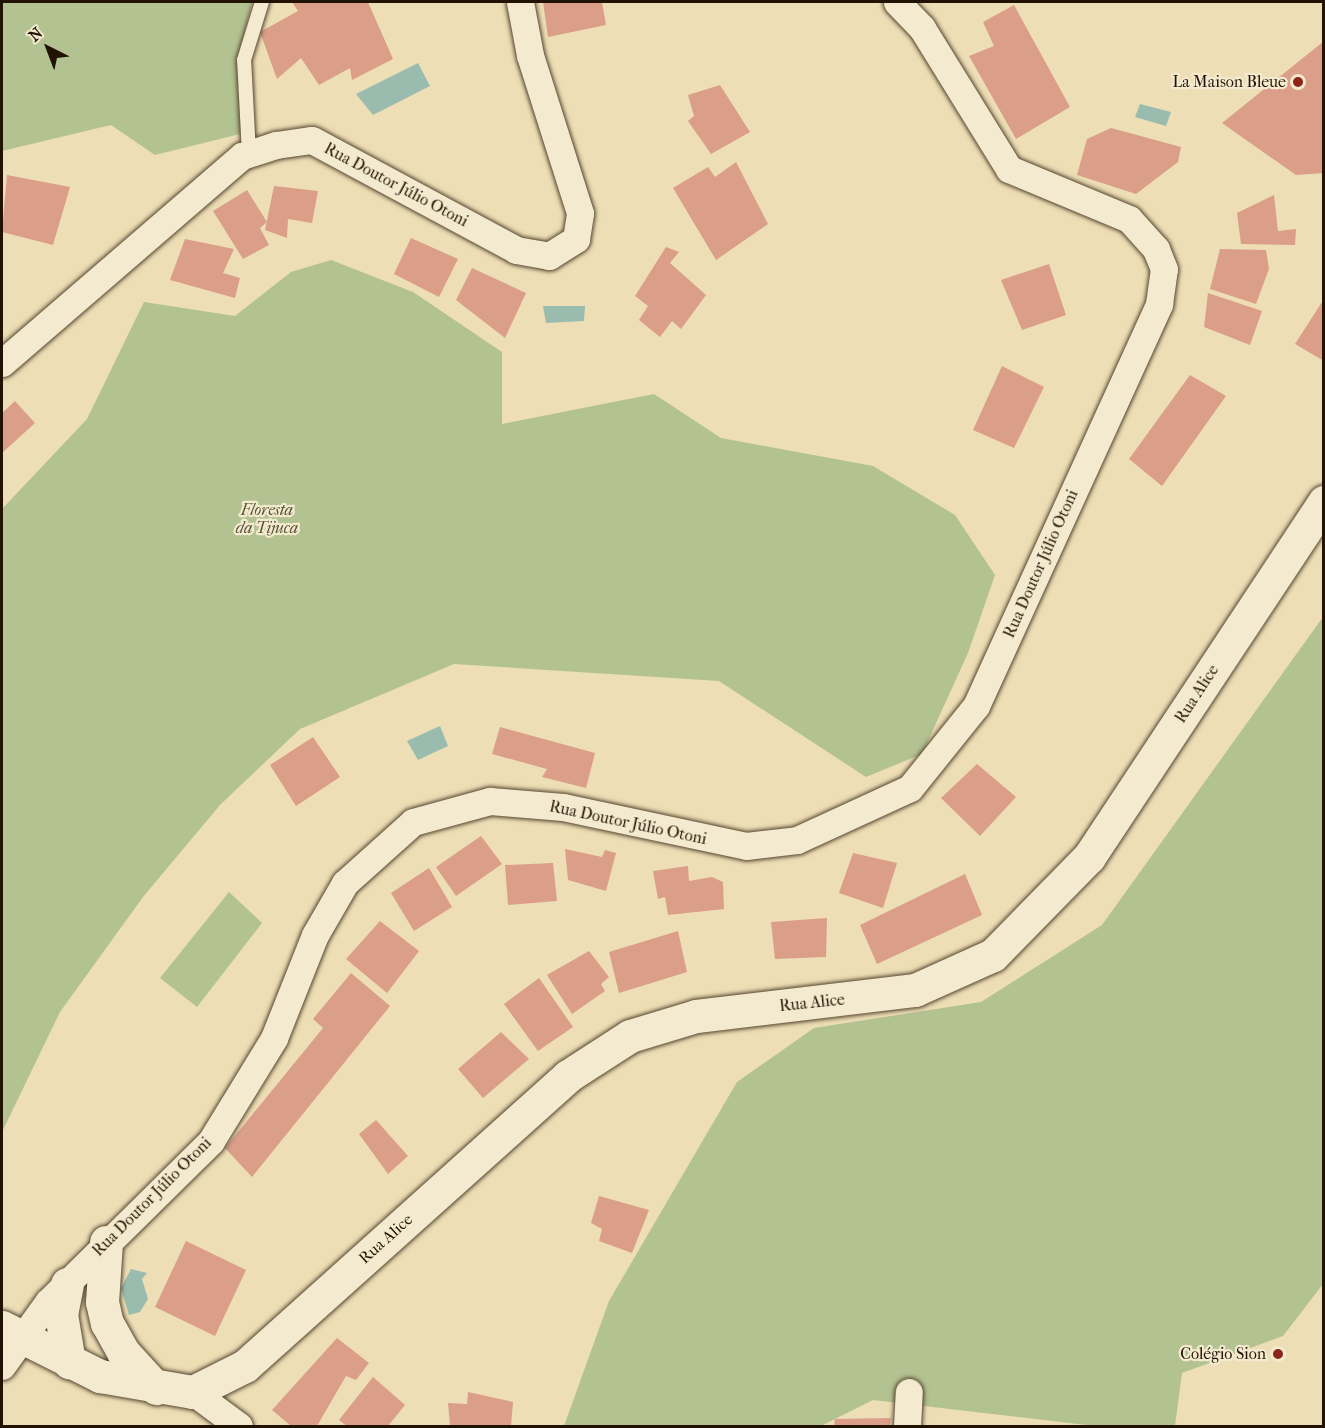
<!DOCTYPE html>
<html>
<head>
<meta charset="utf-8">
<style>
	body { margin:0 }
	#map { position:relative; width:1325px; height:1428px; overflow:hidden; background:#eddeb5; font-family:"IM FELL French Canon",serif }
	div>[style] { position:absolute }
	.green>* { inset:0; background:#b3c291 }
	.water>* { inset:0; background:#99bcae }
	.building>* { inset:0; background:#db9e88 }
	.roads { filter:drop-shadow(0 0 2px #554530) drop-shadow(0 0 2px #554530) }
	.lane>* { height:14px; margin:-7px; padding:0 7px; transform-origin:7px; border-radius:7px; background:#f3eacf }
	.street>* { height:27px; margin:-13.5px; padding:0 13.5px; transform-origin:13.5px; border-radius:13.5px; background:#f3eacf }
	.secondary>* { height:33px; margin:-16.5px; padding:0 16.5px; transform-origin:16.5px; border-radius:16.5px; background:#f3eacf }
	.dots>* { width:16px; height:16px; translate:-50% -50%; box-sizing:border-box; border:3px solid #f3eacf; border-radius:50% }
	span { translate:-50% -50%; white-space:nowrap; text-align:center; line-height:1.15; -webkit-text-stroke:4.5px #f3eacf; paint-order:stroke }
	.poi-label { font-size:16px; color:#221203 }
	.right { translate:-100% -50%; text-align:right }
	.street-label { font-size:16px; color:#221203 }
	.park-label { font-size:16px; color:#555035; font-style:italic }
	.frame { position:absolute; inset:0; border:3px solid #221203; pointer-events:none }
	.north { position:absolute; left:18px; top:18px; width:60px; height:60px; -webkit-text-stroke:4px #f3eacf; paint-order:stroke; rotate:318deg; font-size:16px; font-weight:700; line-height:24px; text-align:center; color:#221203 }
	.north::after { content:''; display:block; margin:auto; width:21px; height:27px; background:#221203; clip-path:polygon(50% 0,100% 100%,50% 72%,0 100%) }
</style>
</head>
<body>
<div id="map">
	<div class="green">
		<i style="clip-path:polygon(2px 2px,252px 2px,239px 56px,252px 131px,155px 155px,111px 125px,2px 151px)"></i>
		<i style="clip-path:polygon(331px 260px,413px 292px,502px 352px,502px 424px,654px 394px,721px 438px,873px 466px,955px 515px,995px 575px,968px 653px,922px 754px,866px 777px,719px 681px,454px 664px,300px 729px,220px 805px,143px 897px,60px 1012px,2px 1132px,2px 509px,87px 419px,144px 302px,235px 316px,291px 272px)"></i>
		<i style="clip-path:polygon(1323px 617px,1323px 1284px,1283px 1336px,1182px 1373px,1175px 1426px,1095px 1426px,873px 1400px,821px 1426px,564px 1426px,609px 1301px,737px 1082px,814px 1028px,981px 1002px,1102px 925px)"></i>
		<i style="clip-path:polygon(229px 892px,262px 923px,197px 1007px,160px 978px)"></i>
	</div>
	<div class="water">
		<i style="clip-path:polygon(418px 63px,430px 86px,373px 115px,356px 94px)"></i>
		<i style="clip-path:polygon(1140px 104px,1171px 112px,1166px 126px,1135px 117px)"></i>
		<i style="clip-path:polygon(543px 306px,585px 306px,584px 321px,546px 323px)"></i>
		<i style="clip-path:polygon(440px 726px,448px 746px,418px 760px,407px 741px)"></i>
		<i style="clip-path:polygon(131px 1269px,147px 1273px,142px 1279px,148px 1299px,140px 1312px,129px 1315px,121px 1288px)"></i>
	</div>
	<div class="building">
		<i style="clip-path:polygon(292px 2px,368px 2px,393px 59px,352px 80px,350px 68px,319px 85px,301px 58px,277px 79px,260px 32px,298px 11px)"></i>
		<i style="clip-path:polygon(543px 2px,602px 2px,606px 25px,548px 37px)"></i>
		<i style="clip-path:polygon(1014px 5px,1070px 107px,1016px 139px,969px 56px,994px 46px,983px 22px)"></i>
		<i style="clip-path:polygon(1324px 41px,1324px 173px,1296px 175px,1222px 123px)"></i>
		<i style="clip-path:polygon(720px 85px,750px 132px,711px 154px,688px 121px,694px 116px,688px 95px)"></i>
		<i style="clip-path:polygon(1111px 128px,1181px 147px,1178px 162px,1136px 194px,1077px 175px,1087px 139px)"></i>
		<i style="clip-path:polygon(736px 162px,768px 224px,716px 260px,673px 188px,708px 167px,715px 177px)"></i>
		<i style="clip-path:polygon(7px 175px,70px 187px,53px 245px,2px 232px)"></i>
		<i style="clip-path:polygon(274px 186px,318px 191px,312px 223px,288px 219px,287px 238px,265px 230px)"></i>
		<i style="clip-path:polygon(247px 190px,267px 222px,260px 228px,269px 245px,243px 259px,213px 211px)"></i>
		<i style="clip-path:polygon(1274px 195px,1278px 231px,1296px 229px,1295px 245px,1241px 244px,1237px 213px)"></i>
		<i style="clip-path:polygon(411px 238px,458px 259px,439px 297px,394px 274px)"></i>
		<i style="clip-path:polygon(185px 239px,234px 249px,223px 273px,240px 278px,235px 298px,170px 280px)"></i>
		<i style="clip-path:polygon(666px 247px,679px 252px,670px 263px,706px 295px,681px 329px,672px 321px,660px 337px,639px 320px,648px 306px,635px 296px)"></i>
		<i style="clip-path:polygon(1220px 249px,1266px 250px,1269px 269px,1256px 304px,1210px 289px)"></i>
		<i style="clip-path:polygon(1049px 264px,1066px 315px,1022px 330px,1001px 280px)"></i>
		<i style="clip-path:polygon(472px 268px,526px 293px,505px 338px,456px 300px)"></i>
		<i style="clip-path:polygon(1208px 293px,1262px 311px,1250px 345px,1204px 327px)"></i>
		<i style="clip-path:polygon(1324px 299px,1324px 361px,1295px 344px)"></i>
		<i style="clip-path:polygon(1002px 366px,1044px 387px,1014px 448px,973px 430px)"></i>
		<i style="clip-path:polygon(1190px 375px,1226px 396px,1162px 486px,1129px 459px)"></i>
		<i style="clip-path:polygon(15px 401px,35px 423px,2px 453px,2px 413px)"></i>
		<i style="clip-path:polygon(500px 727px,595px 753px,586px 788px,542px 777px,547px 769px,492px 754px)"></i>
		<i style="clip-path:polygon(313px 737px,340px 777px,296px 806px,270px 765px)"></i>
		<i style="clip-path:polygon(977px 764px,1016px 797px,980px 836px,941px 798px)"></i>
		<i style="clip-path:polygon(481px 836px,502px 864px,456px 896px,436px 867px)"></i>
		<i style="clip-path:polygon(565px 849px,602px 857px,605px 850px,616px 853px,606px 891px,568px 880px)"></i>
		<i style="clip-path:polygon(853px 853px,897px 863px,883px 908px,839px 893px)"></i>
		<i style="clip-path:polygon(553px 863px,557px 901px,508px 905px,505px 865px)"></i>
		<i style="clip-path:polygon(688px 866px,689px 881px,712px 877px,723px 882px,724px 909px,668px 915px,665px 897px,658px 899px,653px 871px)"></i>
		<i style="clip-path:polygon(429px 868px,452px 907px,414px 931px,391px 893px)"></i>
		<i style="clip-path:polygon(965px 874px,982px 915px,877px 964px,860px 925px)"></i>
		<i style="clip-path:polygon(827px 918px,826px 957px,775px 959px,771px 922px)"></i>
		<i style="clip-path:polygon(380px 921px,419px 951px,387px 993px,346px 959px)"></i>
		<i style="clip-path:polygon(678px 931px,687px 972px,619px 993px,609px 952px)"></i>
		<i style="clip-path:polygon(589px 951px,609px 977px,601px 984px,605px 991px,572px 1014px,547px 975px)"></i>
		<i style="clip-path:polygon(351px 973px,390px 1006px,252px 1177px,225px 1148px,323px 1028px,313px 1019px)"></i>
		<i style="clip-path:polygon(539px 978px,573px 1027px,538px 1051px,504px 1004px)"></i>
		<i style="clip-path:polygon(501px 1032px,529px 1059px,483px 1098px,458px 1069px)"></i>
		<i style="clip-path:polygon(376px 1120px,408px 1156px,388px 1174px,359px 1134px)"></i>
		<i style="clip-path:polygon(599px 1196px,649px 1210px,632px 1253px,599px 1241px,602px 1229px,591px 1223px)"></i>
		<i style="clip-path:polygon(186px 1241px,246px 1270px,215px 1336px,155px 1307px)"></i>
		<i style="clip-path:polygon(337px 1338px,369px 1363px,356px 1380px,346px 1376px,317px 1426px,291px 1426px,272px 1410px)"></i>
		<i style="clip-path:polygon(373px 1377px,405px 1405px,388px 1426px,347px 1426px,339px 1420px)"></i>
		<i style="clip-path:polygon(468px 1392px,513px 1402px,511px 1426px,450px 1426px,448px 1403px,467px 1404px)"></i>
		<i style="clip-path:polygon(891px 1418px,890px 1426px,834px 1426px,835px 1419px)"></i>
	</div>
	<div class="roads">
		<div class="lane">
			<i style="left:249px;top:154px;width:94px;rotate:-93deg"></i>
			<i style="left:244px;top:60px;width:61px;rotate:-72.8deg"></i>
		</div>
		<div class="street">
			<i style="left:2px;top:363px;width:317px;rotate:-40.8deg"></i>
			<i style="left:242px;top:156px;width:36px;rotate:-18deg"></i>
			<i style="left:276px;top:145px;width:36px;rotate:-8deg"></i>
			<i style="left:312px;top:140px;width:232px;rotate:28.3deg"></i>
			<i style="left:516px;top:250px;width:34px;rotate:10deg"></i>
			<i style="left:549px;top:256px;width:32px;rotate:-32deg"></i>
			<i style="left:576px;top:239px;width:26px;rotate:-81deg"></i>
			<i style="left:580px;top:213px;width:166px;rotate:-107.6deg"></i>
			<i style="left:530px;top:55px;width:54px;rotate:-100.7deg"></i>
			<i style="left:2px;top:1366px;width:79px;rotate:-54.3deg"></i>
			<i style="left:48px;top:1302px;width:229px;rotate:-44.6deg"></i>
			<i style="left:211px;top:1141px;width:121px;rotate:-58.5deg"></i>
			<i style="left:274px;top:1038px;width:111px;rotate:-68.3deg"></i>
			<i style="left:315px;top:935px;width:60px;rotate:-60deg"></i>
			<i style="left:345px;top:883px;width:91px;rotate:-41.9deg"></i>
			<i style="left:413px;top:822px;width:80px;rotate:-15.3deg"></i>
			<i style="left:490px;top:801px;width:73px;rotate:4.7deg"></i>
			<i style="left:563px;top:807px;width:187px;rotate:12deg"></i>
			<i style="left:746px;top:846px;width:51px;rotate:-6.7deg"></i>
			<i style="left:797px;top:840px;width:124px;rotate:-24.7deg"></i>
			<i style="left:910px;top:788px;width:105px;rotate:-51.2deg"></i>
			<i style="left:976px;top:706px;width:442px;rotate:-65.5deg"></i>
			<i style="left:1159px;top:304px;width:35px;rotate:-82deg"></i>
			<i style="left:1164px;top:269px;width:22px;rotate:-112deg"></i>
			<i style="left:1156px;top:249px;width:40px;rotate:-132deg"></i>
			<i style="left:1129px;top:219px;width:130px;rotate:-157.4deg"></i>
			<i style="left:1009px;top:169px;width:166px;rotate:-121.7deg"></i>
			<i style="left:922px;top:28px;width:36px;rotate:-134deg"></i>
			<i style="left:193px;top:1392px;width:57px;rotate:36.5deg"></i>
			<i style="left:907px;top:1426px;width:34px;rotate:-87deg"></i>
		</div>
		<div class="secondary">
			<i style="left:106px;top:1242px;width:60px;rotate:93.8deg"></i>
			<i style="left:102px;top:1302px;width:22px;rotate:77deg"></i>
			<i style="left:107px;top:1323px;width:33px;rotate:61deg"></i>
			<i style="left:123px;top:1352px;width:49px;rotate:47.5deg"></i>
			<i style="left:67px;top:1284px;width:31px;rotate:101deg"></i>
			<i style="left:61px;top:1314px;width:49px;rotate:80.5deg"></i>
			<i style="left:2px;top:1327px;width:110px;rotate:26.6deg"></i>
			<i style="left:100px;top:1376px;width:94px;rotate:9.8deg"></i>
			<i style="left:193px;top:1392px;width:58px;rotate:-26.6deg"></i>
			<i style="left:245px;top:1366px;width:434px;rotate:-41.9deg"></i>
			<i style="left:568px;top:1076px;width:74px;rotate:-32.8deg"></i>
			<i style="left:630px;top:1036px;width:69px;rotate:-16.9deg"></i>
			<i style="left:696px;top:1016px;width:221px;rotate:-6.8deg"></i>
			<i style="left:915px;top:990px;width:85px;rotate:-24.2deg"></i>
			<i style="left:993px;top:955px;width:137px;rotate:-45.6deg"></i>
			<i style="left:1089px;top:857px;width:426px;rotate:-56.5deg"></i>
		</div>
	</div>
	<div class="dots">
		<i style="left:1298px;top:82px;background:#8f2418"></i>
		<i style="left:1278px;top:1354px;background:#8f2418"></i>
	</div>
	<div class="poi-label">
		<span class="right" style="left:1286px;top:82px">La Maison Bleue</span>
		<span class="right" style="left:1266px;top:1354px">Colégio Sion</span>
	</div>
	<div class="street-label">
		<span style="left:396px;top:185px;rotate:28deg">Rua Doutor Júlio Otoni</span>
		<span style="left:1041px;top:564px;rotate:-66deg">Rua Doutor Júlio Otoni</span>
		<span style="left:1197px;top:694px;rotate:-57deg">Rua Alice</span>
		<span style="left:628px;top:823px;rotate:12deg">Rua Doutor Júlio Otoni</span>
		<span style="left:812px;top:1003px;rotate:-6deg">Rua Alice</span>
		<span style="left:152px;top:1197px;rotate:-45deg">Rua Doutor Júlio Otoni</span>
		<span style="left:386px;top:1239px;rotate:-42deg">Rua Alice</span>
	</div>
	<div class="park-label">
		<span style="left:267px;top:519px">Floresta<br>da Tijuca</span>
	</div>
	<div class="frame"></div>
	<div class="north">N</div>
</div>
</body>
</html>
